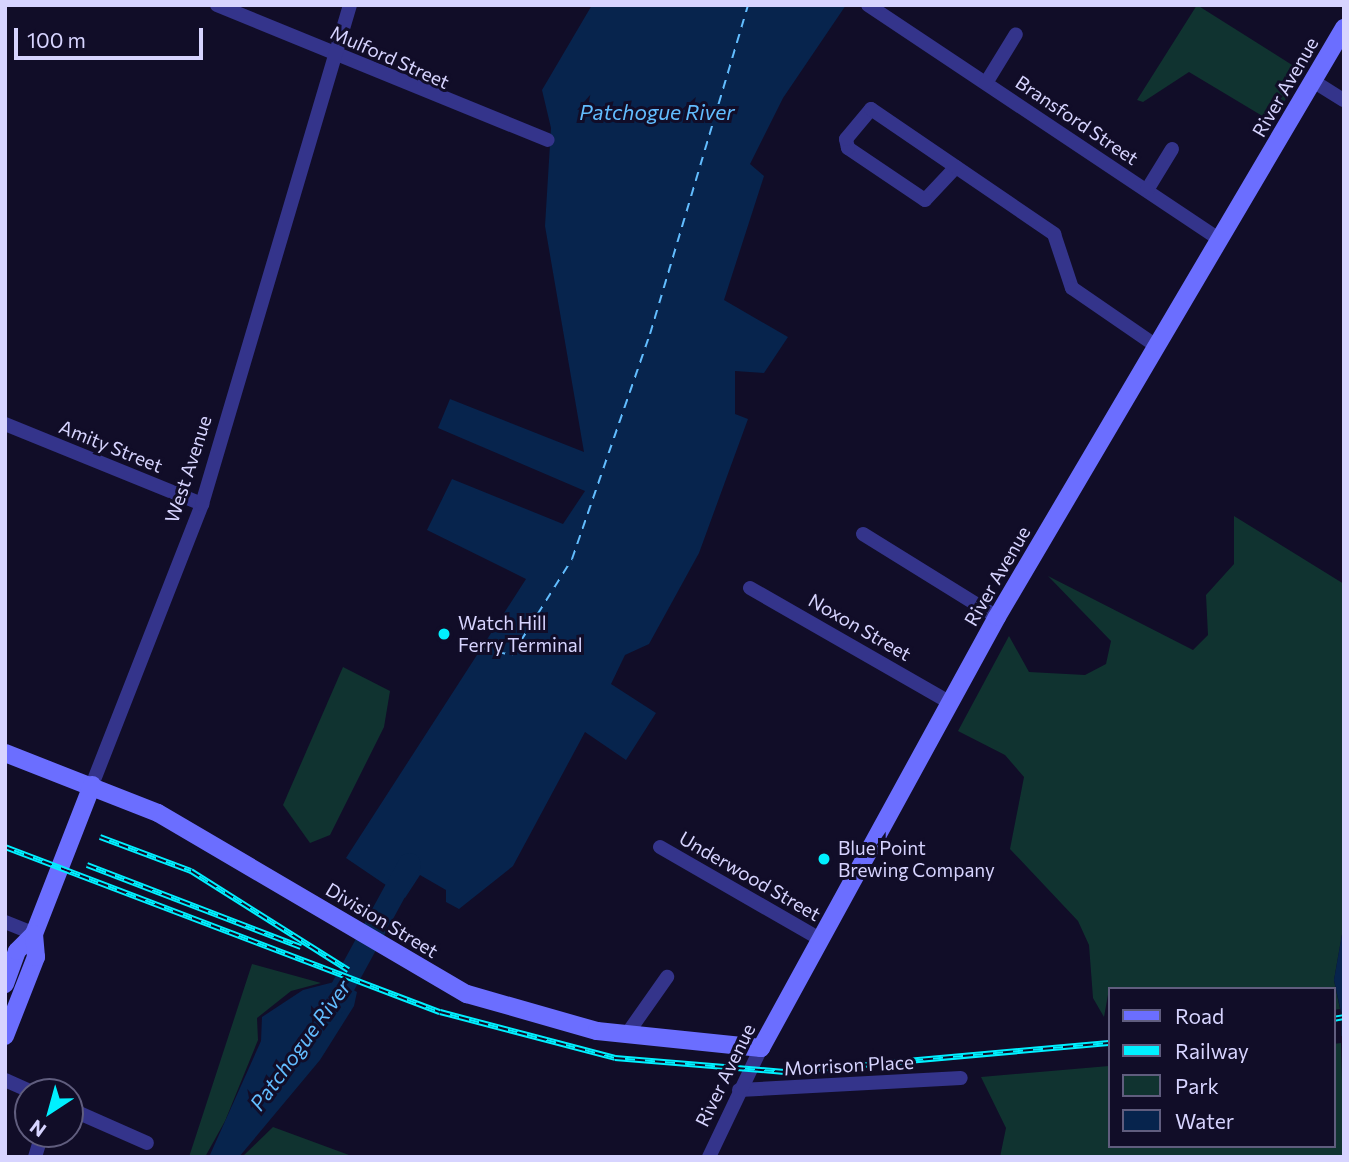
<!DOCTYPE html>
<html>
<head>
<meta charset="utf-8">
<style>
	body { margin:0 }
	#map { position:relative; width:1349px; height:1162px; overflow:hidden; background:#110d28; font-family:Commissioner,sans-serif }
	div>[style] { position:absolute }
	.green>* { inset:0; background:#103330 }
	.water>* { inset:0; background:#07244d }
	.stream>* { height:3.5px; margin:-1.75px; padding:0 1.75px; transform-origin:1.75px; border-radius:1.75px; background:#07244d }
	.river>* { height:23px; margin:-11.5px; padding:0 11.5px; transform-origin:11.5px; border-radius:11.5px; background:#07244d }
	.ferry>* { height:2px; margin-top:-1px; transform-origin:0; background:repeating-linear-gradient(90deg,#62bdff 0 9px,transparent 0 16px) }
	.street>* { height:14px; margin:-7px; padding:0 7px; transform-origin:7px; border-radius:7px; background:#34348b }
	.secondary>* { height:18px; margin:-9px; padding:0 9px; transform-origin:9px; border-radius:9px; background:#6b6eff }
	.rail>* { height:6px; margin-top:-3px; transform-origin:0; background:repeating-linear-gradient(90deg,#110d28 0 10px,#00f0ff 0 20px); box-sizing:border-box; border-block:2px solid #00f0ff }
	.dots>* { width:19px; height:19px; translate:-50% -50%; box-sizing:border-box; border:4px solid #110d28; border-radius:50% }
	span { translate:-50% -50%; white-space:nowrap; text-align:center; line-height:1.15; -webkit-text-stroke:6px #110d28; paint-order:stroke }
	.street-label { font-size:19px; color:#d7d4ff }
	.poi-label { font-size:19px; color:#d7d4ff }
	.left { translate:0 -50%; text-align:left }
	.water-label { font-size:21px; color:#62bdff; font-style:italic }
	.frame { position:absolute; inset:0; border:7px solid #d7d4ff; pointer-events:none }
	.legend { position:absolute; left:1108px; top:987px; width:228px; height:161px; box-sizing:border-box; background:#110d28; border:2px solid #605d7e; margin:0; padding:9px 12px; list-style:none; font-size:21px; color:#d7d4ff }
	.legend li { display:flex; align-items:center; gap:14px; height:35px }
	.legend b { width:35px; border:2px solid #605d7e }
	.north { position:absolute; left:14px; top:1078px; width:70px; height:70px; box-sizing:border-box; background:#110d28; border:2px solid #605d7e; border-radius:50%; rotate:216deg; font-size:19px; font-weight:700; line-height:28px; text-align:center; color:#d7d4ff }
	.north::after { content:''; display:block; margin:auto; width:24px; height:32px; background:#00f0ff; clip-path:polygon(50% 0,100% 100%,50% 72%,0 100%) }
	.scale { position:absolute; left:14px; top:28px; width:189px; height:32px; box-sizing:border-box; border:4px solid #d7d4ff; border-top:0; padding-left:9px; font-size:21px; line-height:24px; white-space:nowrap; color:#d7d4ff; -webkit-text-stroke:5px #110d28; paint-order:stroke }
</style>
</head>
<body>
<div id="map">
	<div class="green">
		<i style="clip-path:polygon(1197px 5px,1300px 70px,1274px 123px,1189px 72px,1143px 102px,1137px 100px)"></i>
		<i style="clip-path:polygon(1234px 516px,1344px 584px,1344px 923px,1334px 980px,1340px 1009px,1333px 1010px,1333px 989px,1109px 989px,1104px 1017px,1093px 998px,1089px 945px,1078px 921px,1010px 849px,1024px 777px,1005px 755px,958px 731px,1009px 636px,1029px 672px,1085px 675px,1106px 664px,1111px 641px,1048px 576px,1193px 650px,1208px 635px,1206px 595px,1234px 564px)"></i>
		<i style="clip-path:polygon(343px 667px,390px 691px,384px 727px,330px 835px,310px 843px,283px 805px)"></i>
		<i style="clip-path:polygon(252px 964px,321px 983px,291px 991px,257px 1018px,258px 1040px,225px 1121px,205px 1157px,189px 1157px)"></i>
		<i style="clip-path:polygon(1341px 1043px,1344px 1157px,1000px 1157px,1006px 1128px,981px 1077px,1109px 1066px,1109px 1146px,1333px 1146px,1333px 1044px)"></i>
		<i style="clip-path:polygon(273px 1127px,349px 1155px,242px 1157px)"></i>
	</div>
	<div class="water">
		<i style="clip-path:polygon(592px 5px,846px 5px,783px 98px,750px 164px,764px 176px,724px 300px,788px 337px,764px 373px,735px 371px,735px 414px,748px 419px,699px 553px,649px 644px,625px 655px,611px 684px,656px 713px,626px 760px,585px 732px,513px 866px,459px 909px,446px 902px,446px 890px,420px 875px,405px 898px,346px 858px,526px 579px,427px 530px,452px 479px,563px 524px,585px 491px,438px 428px,450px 399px,584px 452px,545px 226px,551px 128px,542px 90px)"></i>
		<i style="clip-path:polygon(1344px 923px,1344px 1010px,1341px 1012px,1334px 980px)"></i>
		<i style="clip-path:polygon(338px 981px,357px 992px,354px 1006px,320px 1060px,239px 1157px,209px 1157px,261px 1041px,262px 1017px,303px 990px)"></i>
	</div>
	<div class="stream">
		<i style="left:1344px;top:1002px;width:33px;rotate:90deg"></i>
	</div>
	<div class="river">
		<i style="left:330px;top:1009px;width:165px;rotate:-61.4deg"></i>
	</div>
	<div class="ferry">
		<i style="left:481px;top:648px;width:32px;rotate:13deg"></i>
		<i style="left:512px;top:655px;width:113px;rotate:-58deg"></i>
		<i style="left:572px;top:559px;width:238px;rotate:-70.9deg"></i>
		<i style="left:650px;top:334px;width:343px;rotate:-73.4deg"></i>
	</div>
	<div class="street">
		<i style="left:217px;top:5px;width:357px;rotate:22.2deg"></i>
		<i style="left:868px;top:5px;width:423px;rotate:33.7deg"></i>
		<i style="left:1313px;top:81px;width:36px;rotate:32deg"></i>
		<i style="left:986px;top:83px;width:57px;rotate:-58.5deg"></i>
		<i style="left:956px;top:167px;width:45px;rotate:133.2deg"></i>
		<i style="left:925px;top:200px;width:93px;rotate:-146deg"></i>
		<i style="left:848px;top:148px;width:9px;rotate:-103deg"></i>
		<i style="left:846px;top:139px;width:39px;rotate:-50deg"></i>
		<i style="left:871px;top:109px;width:222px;rotate:34.3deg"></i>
		<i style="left:1054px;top:234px;width:57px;rotate:71.6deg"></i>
		<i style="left:1072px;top:288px;width:101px;rotate:34.5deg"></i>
		<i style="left:1147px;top:190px;width:48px;rotate:-58.6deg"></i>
		<i style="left:5px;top:424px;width:213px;rotate:22.1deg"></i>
		<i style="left:863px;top:534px;width:158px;rotate:31.8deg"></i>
		<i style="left:750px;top:588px;width:229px;rotate:29.8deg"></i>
		<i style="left:92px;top:785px;width:302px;rotate:-68.6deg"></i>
		<i style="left:202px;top:504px;width:520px;rotate:-73.48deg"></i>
		<i style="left:660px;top:847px;width:185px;rotate:29.9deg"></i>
		<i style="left:5px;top:922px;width:31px;rotate:22deg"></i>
		<i style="left:627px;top:1034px;width:70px;rotate:-54.9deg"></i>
		<i style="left:5px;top:1080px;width:30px;rotate:24deg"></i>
		<i style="left:739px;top:1090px;width:222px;rotate:-3.1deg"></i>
		<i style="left:70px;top:1109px;width:84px;rotate:23.8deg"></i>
		<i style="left:35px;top:1157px;width:24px;rotate:-73deg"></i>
		<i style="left:709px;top:1157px;width:121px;rotate:-64.5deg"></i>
	</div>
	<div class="secondary">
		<i style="left:5px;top:753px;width:164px;rotate:21.4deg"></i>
		<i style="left:158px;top:813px;width:358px;rotate:30.4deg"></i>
		<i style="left:467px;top:994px;width:135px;rotate:15.9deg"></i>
		<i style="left:597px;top:1031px;width:165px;rotate:5.9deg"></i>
		<i style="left:761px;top:1048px;width:491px;rotate:-61.3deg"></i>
		<i style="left:997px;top:617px;width:684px;rotate:-59.5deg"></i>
		<i style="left:5px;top:984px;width:35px;rotate:-70deg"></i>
		<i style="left:17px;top:951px;width:24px;rotate:-45deg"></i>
		<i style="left:34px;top:934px;width:160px;rotate:-68.7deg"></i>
		<i style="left:5px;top:1036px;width:85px;rotate:-68.6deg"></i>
		<i style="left:36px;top:957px;width:23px;rotate:-95deg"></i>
	</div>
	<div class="rail">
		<i style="left:100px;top:837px;width:97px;rotate:20.5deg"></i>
		<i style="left:191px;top:871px;width:186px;rotate:32.2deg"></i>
		<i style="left:5px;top:847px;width:465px;rotate:20.8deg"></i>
		<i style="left:440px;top:1012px;width:181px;rotate:14.7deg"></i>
		<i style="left:615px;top:1058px;width:170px;rotate:4.7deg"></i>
		<i style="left:784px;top:1072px;width:326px;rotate:-5.1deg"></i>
		<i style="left:87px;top:865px;width:229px;rotate:21deg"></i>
		<i style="left:1333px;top:1019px;width:11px;rotate:-10deg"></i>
	</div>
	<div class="dots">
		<i style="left:444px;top:634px;background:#00f0ff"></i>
		<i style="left:824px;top:859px;background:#00f0ff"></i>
	</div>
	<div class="street-label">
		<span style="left:390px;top:57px;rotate:24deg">Mulford Street</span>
		<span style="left:1285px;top:87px;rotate:-60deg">River Avenue</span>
		<span style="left:1077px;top:120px;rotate:34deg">Bransford Street</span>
		<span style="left:111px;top:446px;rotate:22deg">Amity Street</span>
		<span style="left:188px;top:469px;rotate:-72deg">West Avenue</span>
		<span style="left:997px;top:576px;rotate:-60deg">River Avenue</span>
		<span style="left:860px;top:627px;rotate:30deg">Noxon Street</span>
		<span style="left:750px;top:876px;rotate:30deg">Underwood Street</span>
		<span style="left:382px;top:920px;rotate:31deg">Division Street</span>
		<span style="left:849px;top:1065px;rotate:-3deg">Morrison Place</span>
		<span style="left:725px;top:1075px;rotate:-64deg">River Avenue</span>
	</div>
	<div class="poi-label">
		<span class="left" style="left:458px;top:634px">Watch Hill<br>Ferry Terminal</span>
		<span class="left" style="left:838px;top:859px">Blue Point<br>Brewing Company</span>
	</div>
	<div class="water-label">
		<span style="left:657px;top:112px">Patchogue River</span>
		<span style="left:300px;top:1045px;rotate:-54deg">Patchogue River</span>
	</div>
	<div class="frame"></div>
	<ul class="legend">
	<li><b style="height:9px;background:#6b6eff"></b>Road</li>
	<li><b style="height:9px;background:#00f0ff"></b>Railway</li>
	<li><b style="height:19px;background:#103330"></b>Park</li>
	<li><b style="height:19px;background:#07244d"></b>Water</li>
	</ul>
	<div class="north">N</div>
	<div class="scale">100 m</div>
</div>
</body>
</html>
